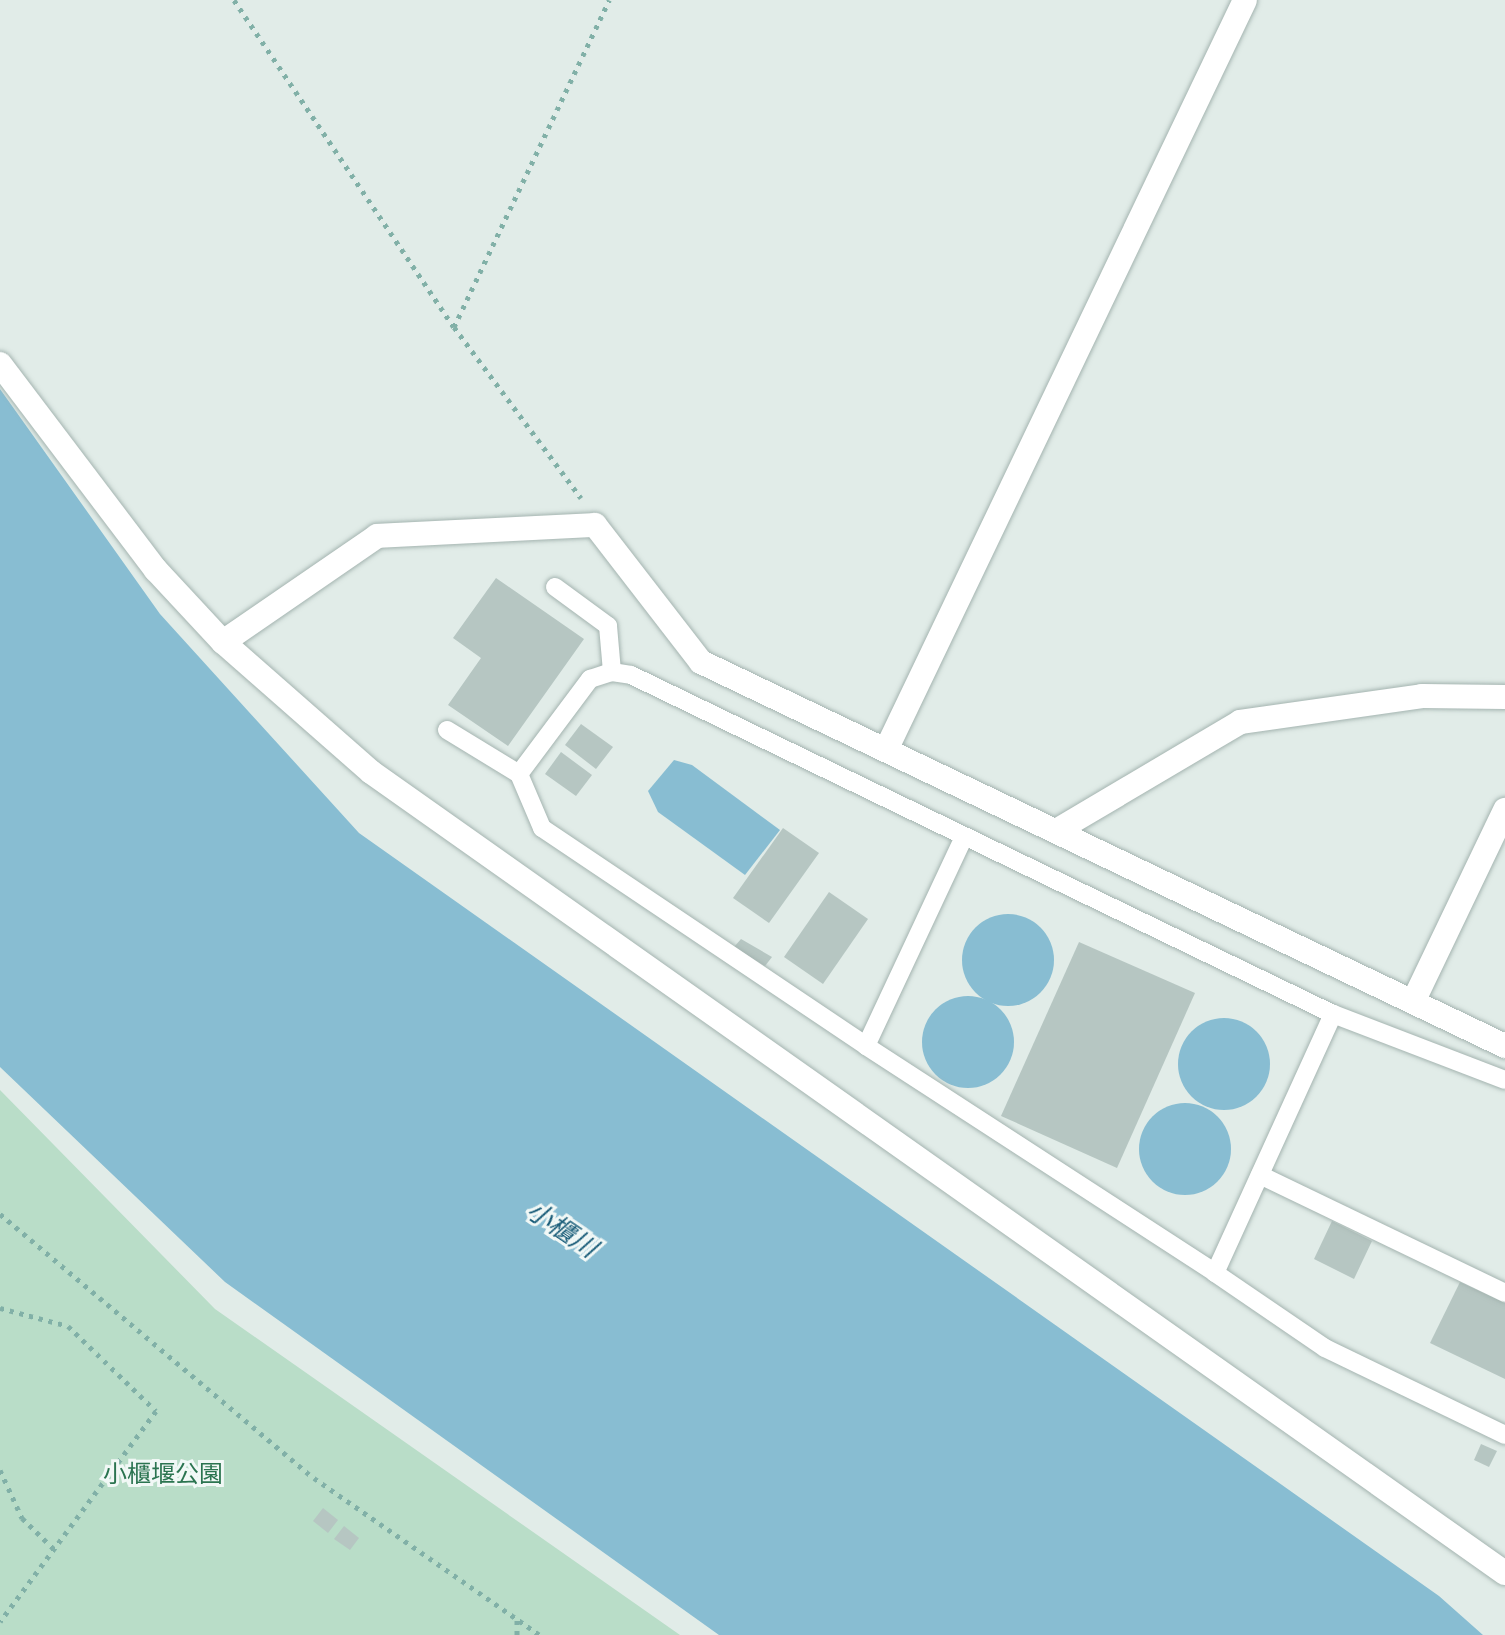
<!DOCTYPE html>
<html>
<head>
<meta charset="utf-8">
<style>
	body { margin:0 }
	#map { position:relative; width:1505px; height:1635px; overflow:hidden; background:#e1ece8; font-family:"Golos Text","Noto Sans JP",sans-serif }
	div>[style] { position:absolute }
	.green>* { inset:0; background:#b9ddc8 }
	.water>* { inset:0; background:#88bdd2 }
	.round { border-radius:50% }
	.building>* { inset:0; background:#b6c6c2 }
	.path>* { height:5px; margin-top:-2.5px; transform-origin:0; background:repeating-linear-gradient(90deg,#81b0a7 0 4px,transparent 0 10px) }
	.roads { filter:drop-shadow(0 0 2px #a4b4b0) drop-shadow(0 0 2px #a4b4b0) }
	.lane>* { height:18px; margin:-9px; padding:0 9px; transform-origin:9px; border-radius:9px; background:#fff }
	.street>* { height:24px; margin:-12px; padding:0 12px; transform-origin:12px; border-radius:12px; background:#fff }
	.secondary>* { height:24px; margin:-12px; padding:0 12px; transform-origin:12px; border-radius:12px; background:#fff }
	span { translate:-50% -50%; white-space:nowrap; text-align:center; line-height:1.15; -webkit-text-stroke:6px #f1f8f6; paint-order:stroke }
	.park-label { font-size:24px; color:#2b7450 }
	.water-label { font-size:26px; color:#1a5d79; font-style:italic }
</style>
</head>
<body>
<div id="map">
	<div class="green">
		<i style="clip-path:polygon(0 1090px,215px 1309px,680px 1635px,0 1635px)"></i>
	</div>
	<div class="water">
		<i style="clip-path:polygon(0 389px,160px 614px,359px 833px,1439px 1596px,1483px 1635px,719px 1635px,225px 1282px,0 1067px)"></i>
		<i style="clip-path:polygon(674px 760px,692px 765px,780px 830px,745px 875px,658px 812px,648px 791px)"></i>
		<i class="round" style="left:962px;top:914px;width:92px;height:92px"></i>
		<i class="round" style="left:922px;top:996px;width:92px;height:92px"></i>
		<i class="round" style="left:1178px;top:1018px;width:92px;height:92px"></i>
		<i class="round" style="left:1139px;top:1103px;width:92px;height:92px"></i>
	</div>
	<div class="building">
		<i style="clip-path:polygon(496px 578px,584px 639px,508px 746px,448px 705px,481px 658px,453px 638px)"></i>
		<i style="clip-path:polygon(581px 724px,613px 747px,596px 769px,565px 745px)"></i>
		<i style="clip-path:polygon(561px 752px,592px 775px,576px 796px,545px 774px)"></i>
		<i style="clip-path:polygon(783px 828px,819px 853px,769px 923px,733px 898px)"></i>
		<i style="clip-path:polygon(829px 892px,868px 919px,823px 984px,784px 957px)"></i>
		<i style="clip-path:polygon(741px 939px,772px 957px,765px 966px,734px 947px)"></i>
		<i style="clip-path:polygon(1079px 942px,1195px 993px,1117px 1168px,1001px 1116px)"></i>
		<i style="clip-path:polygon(1332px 1221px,1372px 1241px,1354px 1279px,1314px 1259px)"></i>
		<i style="clip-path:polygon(1460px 1282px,1505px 1303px,1505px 1379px,1430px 1343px)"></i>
		<i style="clip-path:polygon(1481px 1444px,1497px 1451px,1489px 1467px,1474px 1460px)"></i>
		<i style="clip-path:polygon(323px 1508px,338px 1520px,328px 1533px,313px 1521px)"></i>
		<i style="clip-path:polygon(344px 1526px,359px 1538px,350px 1550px,334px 1539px)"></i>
	</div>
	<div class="path">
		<i style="left:234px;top:0;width:394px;rotate:56.1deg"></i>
		<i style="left:454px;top:327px;width:213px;rotate:53.4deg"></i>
		<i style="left:454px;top:327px;width:362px;rotate:-64.6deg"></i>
		<i style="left:0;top:1214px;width:410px;rotate:40.1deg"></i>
		<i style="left:314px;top:1478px;width:275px;rotate:34.8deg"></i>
		<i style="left:0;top:1308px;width:70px;rotate:14.8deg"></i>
		<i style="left:68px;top:1326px;width:122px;rotate:44deg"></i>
		<i style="left:156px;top:1411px;width:262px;rotate:126.5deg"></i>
		<i style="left:0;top:1470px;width:53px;rotate:65.4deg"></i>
		<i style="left:22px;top:1518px;width:47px;rotate:44.1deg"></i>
		<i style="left:517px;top:1620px;width:15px;rotate:90deg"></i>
	</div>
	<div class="roads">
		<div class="lane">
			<i style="left:555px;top:587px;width:66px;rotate:36.3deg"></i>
			<i style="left:608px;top:626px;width:46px;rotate:85deg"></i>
			<i style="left:612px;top:672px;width:19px;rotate:9deg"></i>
			<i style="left:631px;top:675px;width:780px;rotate:25.78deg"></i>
			<i style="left:1333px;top:1014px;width:184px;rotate:21deg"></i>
			<i style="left:447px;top:730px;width:84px;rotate:31.4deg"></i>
			<i style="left:519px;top:774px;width:119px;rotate:-53.2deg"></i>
			<i style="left:590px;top:679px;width:23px;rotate:-18deg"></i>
			<i style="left:519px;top:774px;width:59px;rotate:66.9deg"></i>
			<i style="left:542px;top:828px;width:391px;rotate:33.9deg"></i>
			<i style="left:866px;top:1046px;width:231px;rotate:-64.9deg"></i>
			<i style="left:866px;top:1046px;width:416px;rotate:33deg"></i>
			<i style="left:1215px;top:1273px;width:285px;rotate:-65.5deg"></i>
			<i style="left:1260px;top:1175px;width:272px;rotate:25.7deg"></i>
			<i style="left:1215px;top:1273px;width:133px;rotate:34.3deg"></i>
			<i style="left:1325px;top:1348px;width:200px;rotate:25.8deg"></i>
		</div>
		<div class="street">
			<i style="left:0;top:364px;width:258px;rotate:52.9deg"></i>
			<i style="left:156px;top:570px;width:98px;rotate:47.1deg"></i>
			<i style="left:223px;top:642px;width:197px;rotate:41.3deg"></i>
			<i style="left:371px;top:772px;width:1388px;rotate:35.24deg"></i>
			<i style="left:886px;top:750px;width:831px;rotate:-64.42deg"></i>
			<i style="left:1056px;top:831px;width:214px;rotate:-30.6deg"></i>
			<i style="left:1240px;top:722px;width:184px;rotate:-8.1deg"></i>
			<i style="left:1422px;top:696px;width:83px;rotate:0.7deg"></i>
			<i style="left:1413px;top:1002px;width:213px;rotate:-64.4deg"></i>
		</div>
		<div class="secondary">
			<i style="left:223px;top:642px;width:187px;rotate:-34.5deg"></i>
			<i style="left:377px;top:536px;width:218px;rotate:-2.9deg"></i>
			<i style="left:595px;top:525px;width:173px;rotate:52.3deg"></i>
			<i style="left:701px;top:662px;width:891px;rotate:25.53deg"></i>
		</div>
	</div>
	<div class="park-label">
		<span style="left:163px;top:1473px">小櫃堰公園</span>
	</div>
	<div class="water-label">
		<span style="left:562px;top:1229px;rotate:34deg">小櫃川</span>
	</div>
</div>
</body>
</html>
